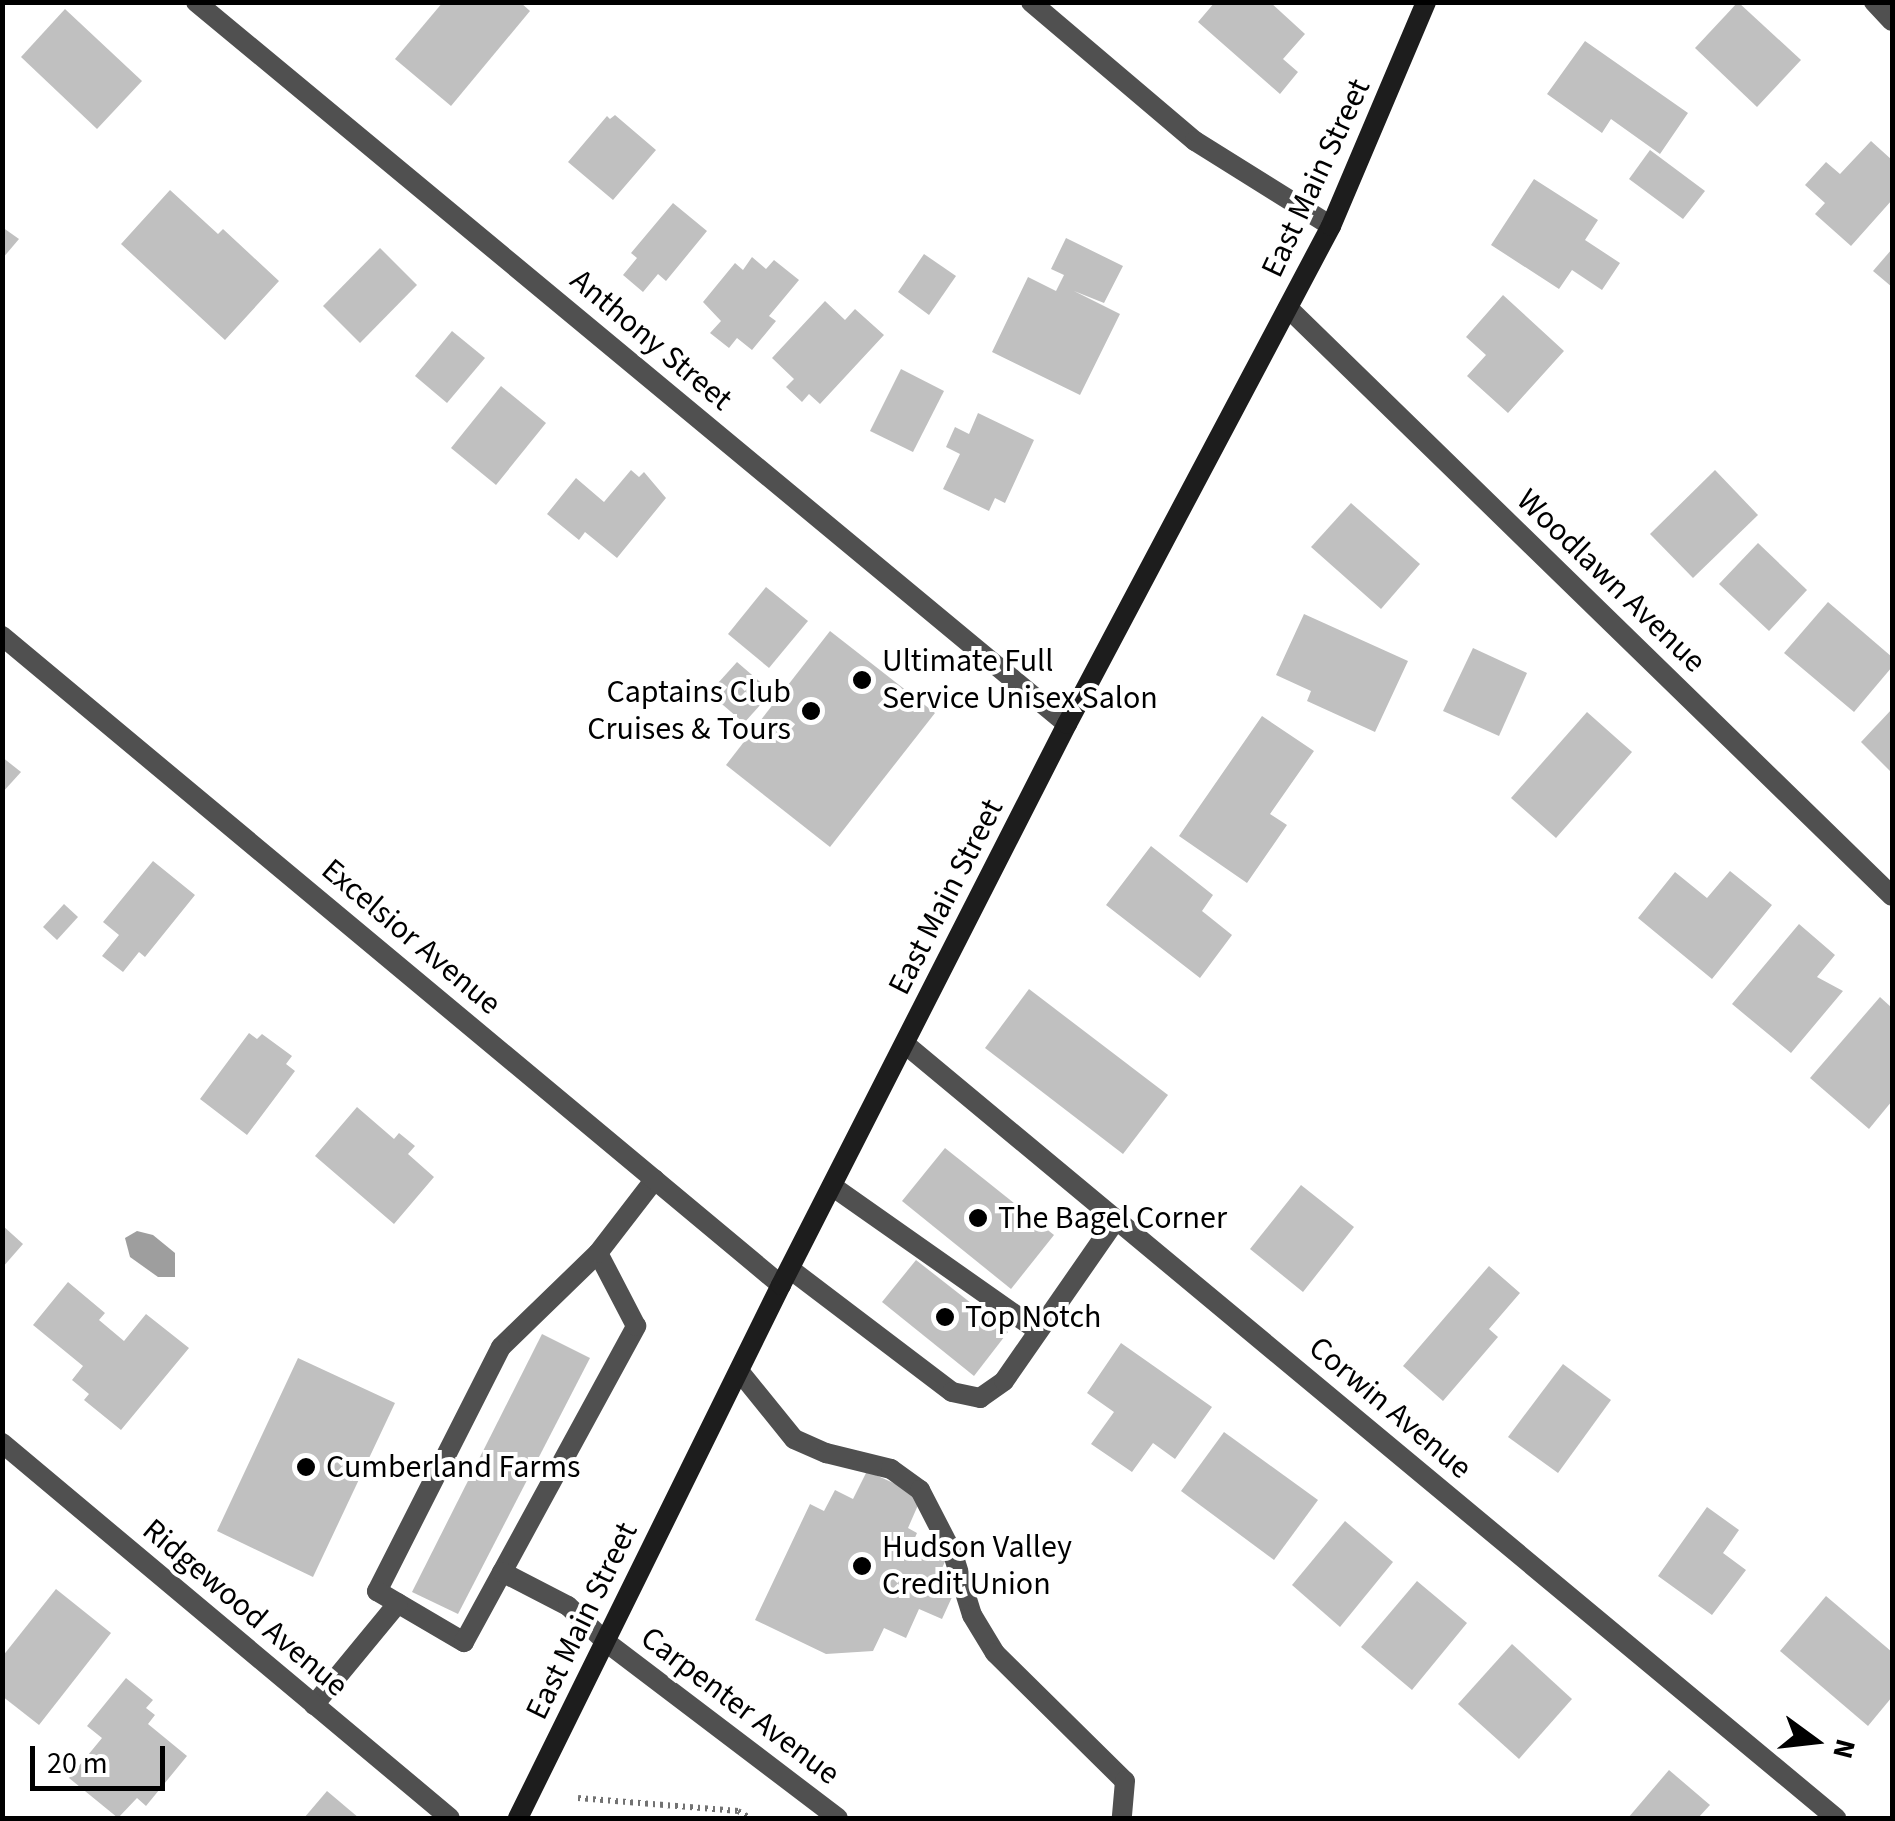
<!DOCTYPE html>
<html>
<head>
<meta charset="utf-8">
<style>
	body { margin:0 }
	#map { position:relative; width:1895px; height:1821px; overflow:hidden; background:#fff; font-family:"Source Sans 3",sans-serif }
	div>[style] { position:absolute }
	.water>* { inset:0; background:#9e9e9e }
	.building>* { inset:0; background:#c0c0c0 }
	.path>* { height:6px; margin-top:-3px; transform-origin:0; background:repeating-linear-gradient(90deg,#727272 0 2.5px,transparent 0 7.5px) }
	.lane>* { height:20px; margin:-10px; padding:0 10px; transform-origin:10px; border-radius:10px; background:#505050 }
	.street>* { height:20px; margin:-10px; padding:0 10px; transform-origin:10px; border-radius:10px; background:#505050 }
	.secondary>* { height:20px; margin:-10px; padding:0 10px; transform-origin:10px; border-radius:10px; background:#1d1d1d }
	.dots>* { width:28px; height:28px; translate:-50% -50%; box-sizing:border-box; border:5px solid #fff; border-radius:50% }
	span { translate:-50% -50%; white-space:nowrap; text-align:center; line-height:1.15; -webkit-text-stroke:8px #fff; paint-order:stroke }
	.street-label { font-size:32px; color:#000 }
	.poi-label { font-size:32px; color:#000 }
	.left { translate:0 -50%; text-align:left }
	.right { translate:-100% -50%; text-align:right }
	.frame { position:absolute; inset:0; border:5px solid #000; pointer-events:none }
	.north { position:absolute; left:1765px; top:1691px; width:100px; height:100px; -webkit-text-stroke:8px #fff; paint-order:stroke; rotate:105deg; font-size:28px; font-weight:700; line-height:40px; text-align:center; color:#000 }
	.north::after { content:''; display:block; margin:auto; width:35px; height:45px; background:#000; clip-path:polygon(50% 0,100% 100%,50% 72%,0 100%) }
	.scale { position:absolute; left:30px; top:1746px; width:135px; height:45px; box-sizing:border-box; border:5px solid #000; border-top:0; padding-left:12px; font-size:30px; line-height:35px; white-space:nowrap; color:#000; -webkit-text-stroke:8px #fff; paint-order:stroke }
</style>
</head>
<body>
<div id="map">
	<div class="water">
		<i style="clip-path:polygon(137px 1231px,153px 1235px,175px 1253px,175px 1277px,158px 1277px,130px 1257px,125px 1238px)"></i>
	</div>
	<div class="building">
		<i style="clip-path:polygon(443px 2px,520px 2px,530px 11px,451px 106px,395px 59px)"></i>
		<i style="clip-path:polygon(1215px 2px,1270px 2px,1305px 34px,1283px 59px,1298px 72px,1280px 94px,1198px 22px)"></i>
		<i style="clip-path:polygon(1738px 2px,1801px 60px,1757px 107px,1695px 48px)"></i>
		<i style="clip-path:polygon(65px 9px,142px 81px,97px 129px,21px 57px)"></i>
		<i style="clip-path:polygon(1585px 41px,1688px 113px,1660px 154px,1611px 119px,1602px 133px,1547px 94px)"></i>
		<i style="clip-path:polygon(615px 115px,656px 150px,613px 200px,568px 162px,607px 116px,610px 119px)"></i>
		<i style="clip-path:polygon(1871px 141px,1892px 160px,1892px 200px,1851px 246px,1815px 214px,1825px 203px,1805px 185px,1826px 162px,1840px 174px)"></i>
		<i style="clip-path:polygon(1650px 150px,1705px 191px,1683px 219px,1629px 179px)"></i>
		<i style="clip-path:polygon(1534px 179px,1598px 220px,1585px 240px,1620px 263px,1602px 290px,1572px 270px,1559px 289px,1491px 245px)"></i>
		<i style="clip-path:polygon(170px 190px,218px 234px,223px 229px,279px 281px,225px 340px,121px 244px)"></i>
		<i style="clip-path:polygon(673px 203px,707px 231px,666px 281px,658px 274px,643px 292px,623px 275px,637px 258px,631px 253px)"></i>
		<i style="clip-path:polygon(2px 227px,19px 239px,2px 259px)"></i>
		<i style="clip-path:polygon(1066px 238px,1123px 266px,1104px 303px,1074px 291px,1120px 314px,1080px 395px,992px 352px,1028px 277px,1056px 291px,1064px 275px,1051px 269px)"></i>
		<i style="clip-path:polygon(380px 248px,417px 285px,360px 343px,323px 306px)"></i>
		<i style="clip-path:polygon(1892px 249px,1892px 287px,1873px 271px)"></i>
		<i style="clip-path:polygon(924px 254px,956px 276px,929px 315px,898px 292px)"></i>
		<i style="clip-path:polygon(752px 257px,766px 269px,774px 260px,799px 280px,769px 316px,776px 321px,752px 350px,737px 338px,729px 348px,710px 333px,721px 321px,703px 302px,735px 263px,743px 270px)"></i>
		<i style="clip-path:polygon(1503px 295px,1564px 351px,1508px 413px,1467px 376px,1486px 355px,1466px 337px)"></i>
		<i style="clip-path:polygon(825px 301px,845px 320px,855px 309px,884px 335px,820px 404px,809px 394px,802px 402px,786px 387px,794px 379px,772px 358px)"></i>
		<i style="clip-path:polygon(452px 331px,485px 358px,447px 403px,415px 376px)"></i>
		<i style="clip-path:polygon(901px 369px,944px 391px,913px 452px,870px 431px)"></i>
		<i style="clip-path:polygon(501px 386px,546px 423px,496px 485px,451px 448px)"></i>
		<i style="clip-path:polygon(978px 413px,1034px 440px,1005px 503px,995px 498px,989px 511px,943px 489px,960px 454px,946px 447px,955px 427px,969px 434px)"></i>
		<i style="clip-path:polygon(631px 470px,639px 477px,644px 472px,666px 498px,617px 558px,585px 532px,579px 540px,547px 514px,576px 478px,604px 502px)"></i>
		<i style="clip-path:polygon(1715px 470px,1758px 515px,1693px 578px,1650px 534px)"></i>
		<i style="clip-path:polygon(1351px 503px,1420px 564px,1381px 609px,1311px 547px)"></i>
		<i style="clip-path:polygon(1758px 543px,1807px 590px,1769px 631px,1719px 584px)"></i>
		<i style="clip-path:polygon(766px 587px,808px 621px,769px 668px,728px 634px)"></i>
		<i style="clip-path:polygon(1828px 602px,1892px 657px,1892px 667px,1854px 712px,1784px 653px)"></i>
		<i style="clip-path:polygon(1304px 614px,1408px 661px,1375px 732px,1307px 701px,1311px 691px,1276px 675px)"></i>
		<i style="clip-path:polygon(830px 631px,935px 713px,830px 847px,726px 765px)"></i>
		<i style="clip-path:polygon(1473px 648px,1527px 673px,1499px 736px,1443px 711px)"></i>
		<i style="clip-path:polygon(737px 662px,772px 692px,744px 723px,709px 693px)"></i>
		<i style="clip-path:polygon(1892px 709px,1892px 773px,1861px 742px)"></i>
		<i style="clip-path:polygon(1587px 712px,1632px 752px,1556px 838px,1511px 798px)"></i>
		<i style="clip-path:polygon(1262px 716px,1314px 751px,1270px 814px,1287px 825px,1247px 883px,1179px 836px)"></i>
		<i style="clip-path:polygon(2px 757px,21px 772px,2px 793px)"></i>
		<i style="clip-path:polygon(1151px 846px,1213px 895px,1202px 911px,1232px 935px,1200px 978px,1106px 905px)"></i>
		<i style="clip-path:polygon(153px 861px,195px 895px,145px 957px,139px 952px,123px 972px,102px 956px,119px 935px,103px 922px)"></i>
		<i style="clip-path:polygon(1730px 871px,1772px 905px,1712px 979px,1638px 918px,1675px 872px,1707px 898px)"></i>
		<i style="clip-path:polygon(64px 904px,78px 917px,57px 940px,43px 927px)"></i>
		<i style="clip-path:polygon(1799px 924px,1835px 955px,1817px 977px,1843px 991px,1791px 1053px,1732px 1004px)"></i>
		<i style="clip-path:polygon(1029px 989px,1168px 1095px,1123px 1154px,985px 1048px)"></i>
		<i style="clip-path:polygon(1880px 997px,1892px 1008px,1892px 1101px,1869px 1129px,1810px 1078px)"></i>
		<i style="clip-path:polygon(249px 1033px,257px 1039px,262px 1034px,292px 1056px,286px 1064px,295px 1071px,247px 1135px,200px 1099px)"></i>
		<i style="clip-path:polygon(357px 1107px,394px 1139px,399px 1133px,415px 1146px,408px 1154px,434px 1177px,394px 1224px,315px 1156px)"></i>
		<i style="clip-path:polygon(945px 1148px,1054px 1235px,1011px 1289px,902px 1201px)"></i>
		<i style="clip-path:polygon(1301px 1185px,1354px 1227px,1303px 1292px,1250px 1249px)"></i>
		<i style="clip-path:polygon(2px 1225px,23px 1244px,2px 1268px)"></i>
		<i style="clip-path:polygon(916px 1260px,1008px 1332px,974px 1376px,882px 1302px)"></i>
		<i style="clip-path:polygon(1489px 1266px,1520px 1293px,1489px 1329px,1498px 1337px,1443px 1401px,1403px 1366px)"></i>
		<i style="clip-path:polygon(68px 1282px,105px 1313px,99px 1320px,124px 1341px,146px 1314px,189px 1348px,121px 1430px,84px 1400px,89px 1394px,72px 1380px,83px 1366px,33px 1325px)"></i>
		<i style="clip-path:polygon(542px 1334px,590px 1358px,458px 1614px,412px 1592px)"></i>
		<i style="clip-path:polygon(1121px 1343px,1212px 1407px,1175px 1459px,1153px 1443px,1132px 1472px,1091px 1444px,1114px 1412px,1087px 1393px)"></i>
		<i style="clip-path:polygon(298px 1358px,395px 1403px,313px 1577px,217px 1531px)"></i>
		<i style="clip-path:polygon(1563px 1364px,1611px 1400px,1558px 1473px,1508px 1437px)"></i>
		<i style="clip-path:polygon(1224px 1432px,1318px 1500px,1274px 1560px,1181px 1491px)"></i>
		<i style="clip-path:polygon(867px 1471px,922px 1496px,908px 1528px,917px 1533px,913px 1542px,947px 1557px,939px 1575px,958px 1584px,942px 1619px,919px 1609px,906px 1638px,884px 1628px,873px 1651px,826px 1654px,755px 1620px,810px 1504px,824px 1511px,835px 1490px,853px 1499px)"></i>
		<i style="clip-path:polygon(1707px 1507px,1739px 1530px,1723px 1553px,1746px 1570px,1712px 1615px,1658px 1576px)"></i>
		<i style="clip-path:polygon(1345px 1521px,1393px 1562px,1340px 1627px,1292px 1585px)"></i>
		<i style="clip-path:polygon(1417px 1581px,1467px 1623px,1412px 1690px,1361px 1647px)"></i>
		<i style="clip-path:polygon(56px 1589px,111px 1633px,39px 1725px,2px 1696px,2px 1657px)"></i>
		<i style="clip-path:polygon(1826px 1596px,1892px 1652px,1892px 1697px,1868px 1726px,1780px 1651px)"></i>
		<i style="clip-path:polygon(1512px 1644px,1572px 1699px,1519px 1759px,1458px 1704px)"></i>
		<i style="clip-path:polygon(126px 1678px,153px 1700px,146px 1708px,155px 1715px,148px 1724px,187px 1756px,146px 1806px,137px 1798px,118px 1818px,69px 1778px,102px 1738px,87px 1726px)"></i>
		<i style="clip-path:polygon(1669px 1770px,1710px 1805px,1698px 1818px,1628px 1818px)"></i>
		<i style="clip-path:polygon(327px 1791px,359px 1818px,304px 1818px)"></i>
	</div>
	<div class="path">
		<i style="left:578px;top:1798px;width:161px;rotate:4.6deg"></i>
		<i style="left:738px;top:1811px;width:14px;rotate:30deg"></i>
	</div>
	<div class="lane">
		<i style="left:832px;top:1186px;width:252px;rotate:35.1deg"></i>
		<i style="left:598px;top:1253px;width:135px;rotate:135.9deg"></i>
		<i style="left:501px;top:1347px;width:274px;rotate:116.9deg"></i>
		<i style="left:377px;top:1591px;width:101px;rotate:30.4deg"></i>
		<i style="left:464px;top:1642px;width:360px;rotate:-61.4deg"></i>
		<i style="left:636px;top:1326px;width:82px;rotate:-117.5deg"></i>
		<i style="left:598px;top:1253px;width:93px;rotate:-52.4deg"></i>
		<i style="left:790px;top:1269px;width:203px;rotate:37.2deg"></i>
		<i style="left:952px;top:1392px;width:29px;rotate:12deg"></i>
		<i style="left:980px;top:1398px;width:29px;rotate:-35deg"></i>
		<i style="left:1004px;top:1381px;width:196px;rotate:-55.2deg"></i>
		<i style="left:739px;top:1371px;width:87px;rotate:51deg"></i>
		<i style="left:794px;top:1439px;width:35px;rotate:24deg"></i>
		<i style="left:826px;top:1453px;width:67px;rotate:13.8deg"></i>
		<i style="left:891px;top:1469px;width:36px;rotate:36deg"></i>
		<i style="left:920px;top:1490px;width:72px;rotate:62.7deg"></i>
		<i style="left:953px;top:1554px;width:64px;rotate:72.7deg"></i>
		<i style="left:972px;top:1615px;width:44px;rotate:58.8deg"></i>
		<i style="left:995px;top:1653px;width:182px;rotate:44.6deg"></i>
		<i style="left:1125px;top:1781px;width:37px;rotate:95deg"></i>
		<i style="left:502px;top:1572px;width:74px;rotate:27.3deg"></i>
		<i style="left:568px;top:1606px;width:52px;rotate:43.5deg"></i>
		<i style="left:314px;top:1705px;width:132px;rotate:-50.5deg"></i>
	</div>
	<div class="street">
		<i style="left:196px;top:2px;width:1131px;rotate:39.66deg"></i>
		<i style="left:1031px;top:2px;width:215px;rotate:40.3deg"></i>
		<i style="left:1195px;top:141px;width:160px;rotate:32deg"></i>
		<i style="left:1874px;top:2px;width:26px;rotate:47deg"></i>
		<i style="left:1288px;top:308px;width:843px;rotate:44.23deg"></i>
		<i style="left:2px;top:636px;width:1014px;rotate:39.8deg"></i>
		<i style="left:905px;top:1044px;width:1211px;rotate:39.74deg"></i>
		<i style="left:2px;top:1443px;width:584px;rotate:39.93deg"></i>
		<i style="left:606px;top:1642px;width:291px;rotate:37.2deg"></i>
	</div>
	<div class="secondary">
		<i style="left:518px;top:1818px;width:594px;rotate:-63.74deg"></i>
		<i style="left:781px;top:1285px;width:630px;rotate:-62.99deg"></i>
		<i style="left:1067px;top:724px;width:564px;rotate:-62.07deg"></i>
		<i style="left:1331px;top:226px;width:243px;rotate:-67deg"></i>
	</div>
	<div class="dots">
		<i style="left:862px;top:680px;background:#000"></i>
		<i style="left:811px;top:711px;background:#000"></i>
		<i style="left:978px;top:1218px;background:#000"></i>
		<i style="left:945px;top:1317px;background:#000"></i>
		<i style="left:306px;top:1467px;background:#000"></i>
		<i style="left:862px;top:1566px;background:#000"></i>
	</div>
	<div class="street-label">
		<span style="left:1316px;top:178px;rotate:-65deg">East Main Street</span>
		<span style="left:651px;top:340px;rotate:40deg">Anthony Street</span>
		<span style="left:1611px;top:581px;rotate:44deg">Woodlawn Avenue</span>
		<span style="left:946px;top:897px;rotate:-63deg">East Main Street</span>
		<span style="left:411px;top:937px;rotate:40deg">Excelsior Avenue</span>
		<span style="left:1390px;top:1408px;rotate:40deg">Corwin Avenue</span>
		<span style="left:245px;top:1608px;rotate:40deg">Ridgewood Avenue</span>
		<span style="left:582px;top:1621px;rotate:-64deg">East Main Street</span>
		<span style="left:740px;top:1706px;rotate:37deg">Carpenter Avenue</span>
	</div>
	<div class="poi-label">
		<span class="left" style="left:882px;top:680px">Ultimate Full<br>Service Unisex Salon</span>
		<span class="right" style="left:791px;top:711px">Captains Club<br>Cruises &amp; Tours</span>
		<span class="left" style="left:998px;top:1218px">The Bagel Corner</span>
		<span class="left" style="left:965px;top:1317px">Top Notch</span>
		<span class="left" style="left:326px;top:1467px">Cumberland Farms</span>
		<span class="left" style="left:882px;top:1566px">Hudson Valley<br>Credit Union</span>
	</div>
	<div class="frame"></div>
	<div class="north">N</div>
	<div class="scale">20 m</div>
</div>
</body>
</html>
